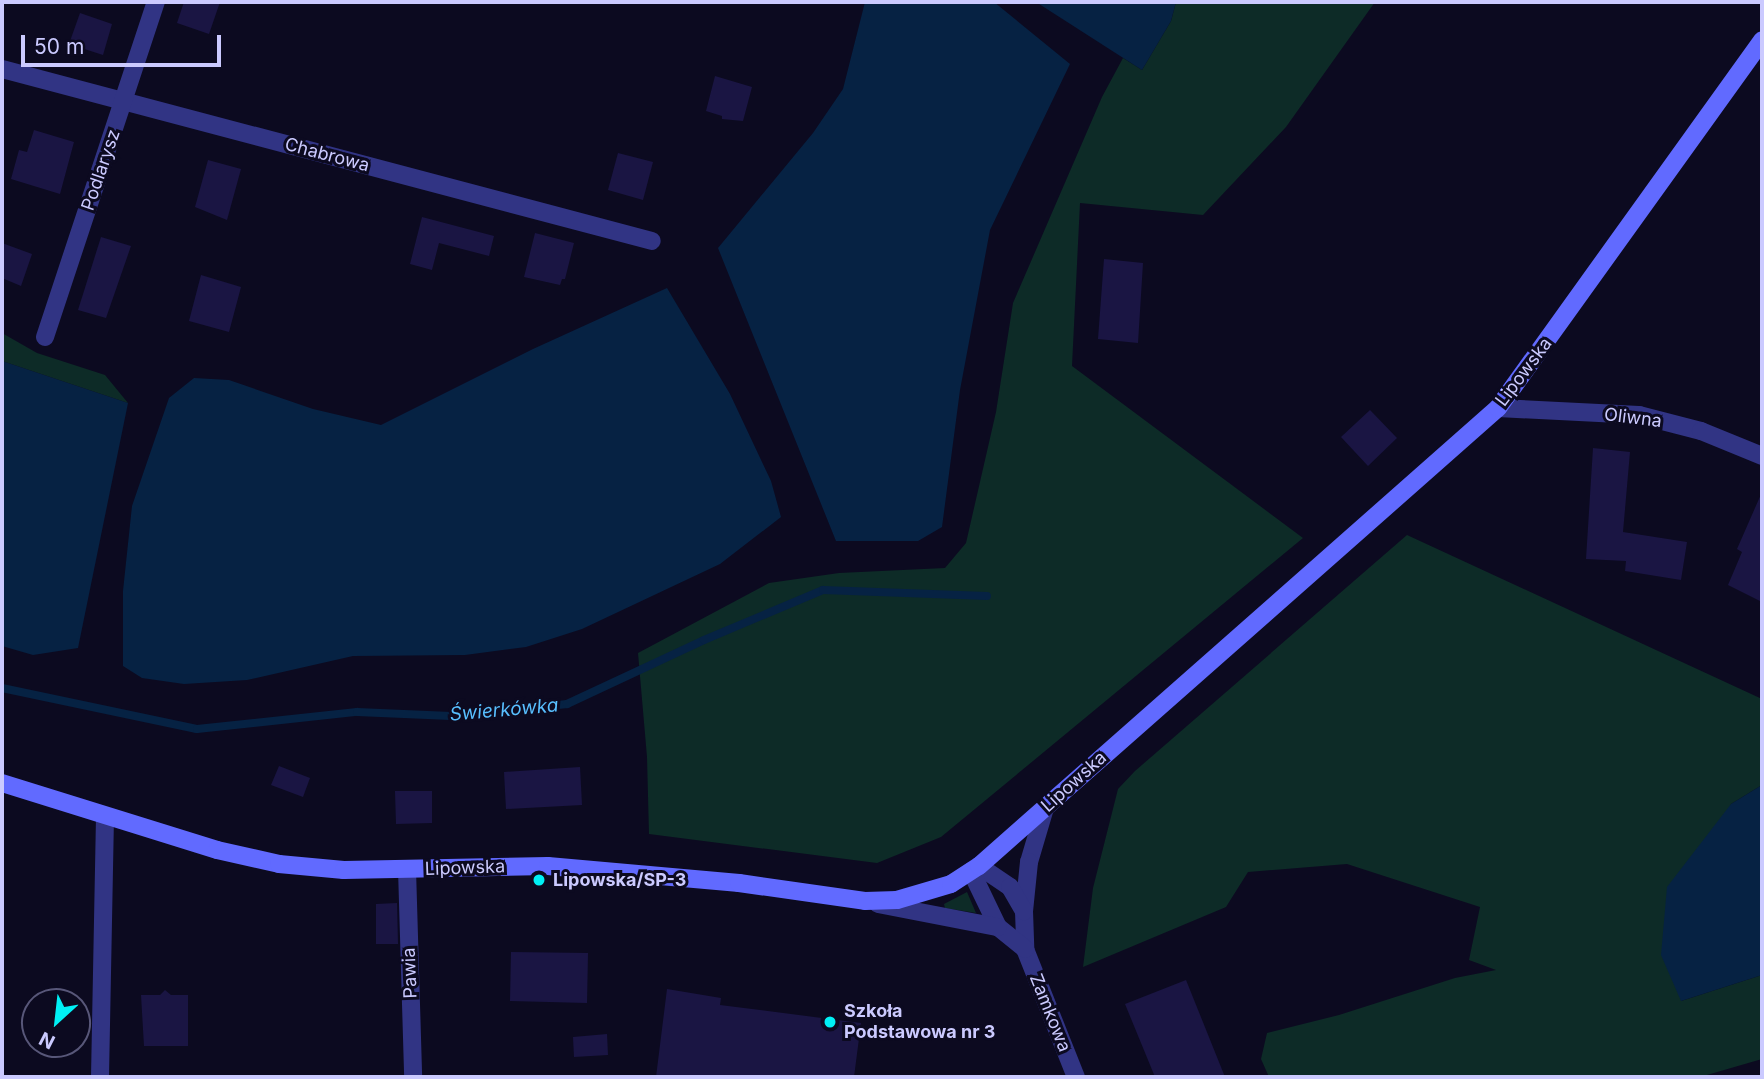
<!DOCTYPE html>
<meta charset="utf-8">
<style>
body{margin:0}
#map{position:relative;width:1764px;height:1079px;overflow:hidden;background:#0c0a20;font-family:Inter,sans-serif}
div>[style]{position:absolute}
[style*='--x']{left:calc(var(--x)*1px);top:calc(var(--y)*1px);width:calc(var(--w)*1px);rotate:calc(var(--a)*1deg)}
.green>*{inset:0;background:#0d2b27}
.water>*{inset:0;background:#062243}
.stream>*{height:8px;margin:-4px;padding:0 4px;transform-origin:4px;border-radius:4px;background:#062243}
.building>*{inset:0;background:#1a1543}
.street>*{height:18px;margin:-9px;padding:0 9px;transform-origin:9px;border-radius:9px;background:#313484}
.secondary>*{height:18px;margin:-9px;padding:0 9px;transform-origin:9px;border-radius:9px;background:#616aff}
.dots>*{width:19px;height:19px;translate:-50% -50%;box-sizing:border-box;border:4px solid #0c0a20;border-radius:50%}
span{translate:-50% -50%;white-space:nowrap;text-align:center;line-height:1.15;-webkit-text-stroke:6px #0c0a20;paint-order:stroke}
.street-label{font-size:18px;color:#cbcaff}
.poi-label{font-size:18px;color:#cbcaff;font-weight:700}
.left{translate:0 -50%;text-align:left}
.water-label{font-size:19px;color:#58bfff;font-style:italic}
.frame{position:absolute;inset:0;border:4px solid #cbcaff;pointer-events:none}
.north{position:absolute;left:21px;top:988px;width:70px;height:70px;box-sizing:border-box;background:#0c0a20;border:2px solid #585779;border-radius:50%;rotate:207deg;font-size:19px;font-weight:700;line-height:28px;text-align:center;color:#cbcaff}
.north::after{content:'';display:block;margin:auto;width:24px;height:32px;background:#00f0f5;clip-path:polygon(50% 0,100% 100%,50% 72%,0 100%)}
.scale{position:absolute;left:21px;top:35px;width:200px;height:32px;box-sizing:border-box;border:4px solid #cbcaff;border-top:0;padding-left:9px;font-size:21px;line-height:24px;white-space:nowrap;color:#cbcaff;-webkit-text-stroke:5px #0c0a20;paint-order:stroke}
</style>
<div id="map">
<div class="green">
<i style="clip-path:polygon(1176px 2px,1375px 2px,1286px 127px,1203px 215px,1080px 203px,1072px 366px,1303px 538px,941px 837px,877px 863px,649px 834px,647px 757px,638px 653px,769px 583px,839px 573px,945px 568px,966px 543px,996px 412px,1013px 303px,1102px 97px,1123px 58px,1142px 70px,1171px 21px)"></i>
<i style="clip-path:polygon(2px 333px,37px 353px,105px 375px,128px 403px,2px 361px)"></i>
<i style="clip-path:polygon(1407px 535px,1762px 699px,1762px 785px,1731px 804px,1681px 1001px,1762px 975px,1762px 1059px,1700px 1077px,1269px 1077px,1261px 1059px,1267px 1033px,1339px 1015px,1455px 978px,1496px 970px,1469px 960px,1480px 907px,1347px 864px,1248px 872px,1226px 907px,1083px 967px,1093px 888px,1118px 789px,1135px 771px)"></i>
<i style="clip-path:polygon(967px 892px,976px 913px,945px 908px,944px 904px)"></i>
</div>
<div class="water">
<i style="clip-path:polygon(865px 2px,994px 2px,1070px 64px,990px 230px,960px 390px,942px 527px,918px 541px,836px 541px,718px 248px,813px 133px,843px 89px)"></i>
<i style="clip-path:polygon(1036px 2px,1176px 2px,1171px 21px,1142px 70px)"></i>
<i style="clip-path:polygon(667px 288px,730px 394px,771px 481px,781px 517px,720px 564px,582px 629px,526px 647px,465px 655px,353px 656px,247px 680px,184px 684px,142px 678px,123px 666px,123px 591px,132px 506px,169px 398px,194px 378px,229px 380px,313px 409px,381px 425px,533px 349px)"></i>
<i style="clip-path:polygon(2px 361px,128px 403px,78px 648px,33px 655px,2px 646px)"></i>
<i style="clip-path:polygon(1762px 785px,1762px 975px,1681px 1001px,1661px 955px,1667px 887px,1731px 804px)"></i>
</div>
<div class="stream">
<i style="--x:2;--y:688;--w:199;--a:11.9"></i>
<i style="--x:197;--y:729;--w:161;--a:-6.1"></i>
<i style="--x:357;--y:712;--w:94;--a:2.4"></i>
<i style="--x:451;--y:716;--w:117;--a:-5.9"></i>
<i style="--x:567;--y:704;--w:151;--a:-25"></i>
<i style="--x:704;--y:640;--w:129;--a:-22.8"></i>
<i style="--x:823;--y:590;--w:164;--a:2.1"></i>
</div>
<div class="building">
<i style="clip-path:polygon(184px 2px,220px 2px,209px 34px,177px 23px)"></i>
<i style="clip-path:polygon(80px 13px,112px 24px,103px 55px,69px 44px)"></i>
<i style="clip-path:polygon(715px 76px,752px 87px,743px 121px,722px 119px,722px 116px,706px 111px)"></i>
<i style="clip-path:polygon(34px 130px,74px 142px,60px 194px,11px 179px,19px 150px,27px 152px)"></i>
<i style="clip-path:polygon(618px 153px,653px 162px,643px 200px,608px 190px)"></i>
<i style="clip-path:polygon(208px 160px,241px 169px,227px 220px,195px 207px)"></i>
<i style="clip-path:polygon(422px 217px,494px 236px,489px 256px,439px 243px,432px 270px,410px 264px)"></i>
<i style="clip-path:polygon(535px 233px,574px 243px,565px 279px,562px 279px,560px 285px,524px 277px)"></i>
<i style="clip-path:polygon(101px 237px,131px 246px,106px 318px,78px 310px)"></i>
<i style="clip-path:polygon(2px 243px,32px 254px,21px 286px,2px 278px)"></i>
<i style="clip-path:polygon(1104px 259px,1143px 263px,1138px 343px,1098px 339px)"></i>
<i style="clip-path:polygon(201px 275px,241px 287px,229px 332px,189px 321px)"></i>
<i style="clip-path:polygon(1370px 410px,1397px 438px,1368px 466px,1341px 437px)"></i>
<i style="clip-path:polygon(1593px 448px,1630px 452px,1623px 532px,1687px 542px,1681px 580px,1625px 571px,1626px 561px,1586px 559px)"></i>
<i style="clip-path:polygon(1762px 492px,1762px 602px,1728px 585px,1742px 552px,1737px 549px)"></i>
<i style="clip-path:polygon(279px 766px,310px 778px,303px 797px,271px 785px)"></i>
<i style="clip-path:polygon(580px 767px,582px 805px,506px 809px,504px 772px)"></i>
<i style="clip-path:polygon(395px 791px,432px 791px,432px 823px,396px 824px)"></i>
<i style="clip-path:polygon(397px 903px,398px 944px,376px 944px,376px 904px)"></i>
<i style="clip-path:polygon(511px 952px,588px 953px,587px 1003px,510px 1001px)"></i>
<i style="clip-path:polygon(1186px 980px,1225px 1077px,1155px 1077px,1125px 1004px)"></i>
<i style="clip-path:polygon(667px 989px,721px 998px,720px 1005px,861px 1023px,854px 1077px,656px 1077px)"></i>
<i style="clip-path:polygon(165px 990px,171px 995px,188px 995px,188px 1046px,144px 1046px,141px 995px,160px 995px)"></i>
<i style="clip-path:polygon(607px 1034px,608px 1055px,574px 1057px,573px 1037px)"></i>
</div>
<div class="street">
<i style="--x:2;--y:69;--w:672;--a:14.82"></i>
<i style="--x:45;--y:337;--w:353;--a:-71.7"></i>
<i style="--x:1498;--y:408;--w:141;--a:2.8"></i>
<i style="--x:1639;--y:415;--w:64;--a:14.5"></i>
<i style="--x:1701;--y:431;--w:66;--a:22.3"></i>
<i style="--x:1045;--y:808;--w:56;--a:106.5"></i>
<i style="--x:1029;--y:862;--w:49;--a:95.8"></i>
<i style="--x:1024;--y:911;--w:38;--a:88"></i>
<i style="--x:1025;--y:949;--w:138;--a:68.3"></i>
<i style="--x:979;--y:866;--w:37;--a:34"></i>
<i style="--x:1010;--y:887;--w:28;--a:60"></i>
<i style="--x:407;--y:869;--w:208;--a:88.3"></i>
<i style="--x:971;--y:871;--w:62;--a:64.3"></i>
<i style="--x:998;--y:927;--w:35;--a:39"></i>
<i style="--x:878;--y:904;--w:122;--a:10.9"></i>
<i style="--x:100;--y:1077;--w:261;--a:-88.9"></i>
</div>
<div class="secondary">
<i style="--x:2;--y:783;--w:225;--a:17.3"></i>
<i style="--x:217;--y:850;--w:64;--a:12.7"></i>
<i style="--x:279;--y:864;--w:65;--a:5.3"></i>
<i style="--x:344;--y:870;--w:204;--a:-1.1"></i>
<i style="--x:548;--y:866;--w:192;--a:5.1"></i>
<i style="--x:739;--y:883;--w:127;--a:8.1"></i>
<i style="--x:865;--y:901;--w:32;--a:-2"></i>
<i style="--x:897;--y:900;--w:56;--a:-16.5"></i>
<i style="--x:951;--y:884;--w:33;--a:-33"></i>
<i style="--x:979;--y:866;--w:692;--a:-41.43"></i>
<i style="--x:1498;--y:408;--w:453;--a:-54.3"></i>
</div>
<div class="dots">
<i style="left:539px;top:880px;background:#00f0f5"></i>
<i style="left:830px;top:1022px;background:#00f0f5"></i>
</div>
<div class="street-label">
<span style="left:327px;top:155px;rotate:15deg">Chabrowa</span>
<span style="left:101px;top:170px;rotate:-71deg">Podlarysz</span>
<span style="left:1524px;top:372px;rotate:-53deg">Lipowska</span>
<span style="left:1633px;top:418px;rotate:7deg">Oliwna</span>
<span style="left:1074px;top:782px;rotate:-42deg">Lipowska</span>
<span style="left:465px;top:868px;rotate:-2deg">Lipowska</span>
<span style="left:410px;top:973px;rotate:-92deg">Pawia</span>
<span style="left:1050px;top:1013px;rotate:68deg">Zamkowa</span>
</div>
<div class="poi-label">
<span class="left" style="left:553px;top:880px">Lipowska/SP-3</span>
<span class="left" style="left:844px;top:1022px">Szkoła<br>Podstawowa nr 3</span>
</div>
<div class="water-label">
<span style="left:504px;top:710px;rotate:-5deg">Świerkówka</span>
</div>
<div class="frame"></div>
<div class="north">N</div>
<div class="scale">50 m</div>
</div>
